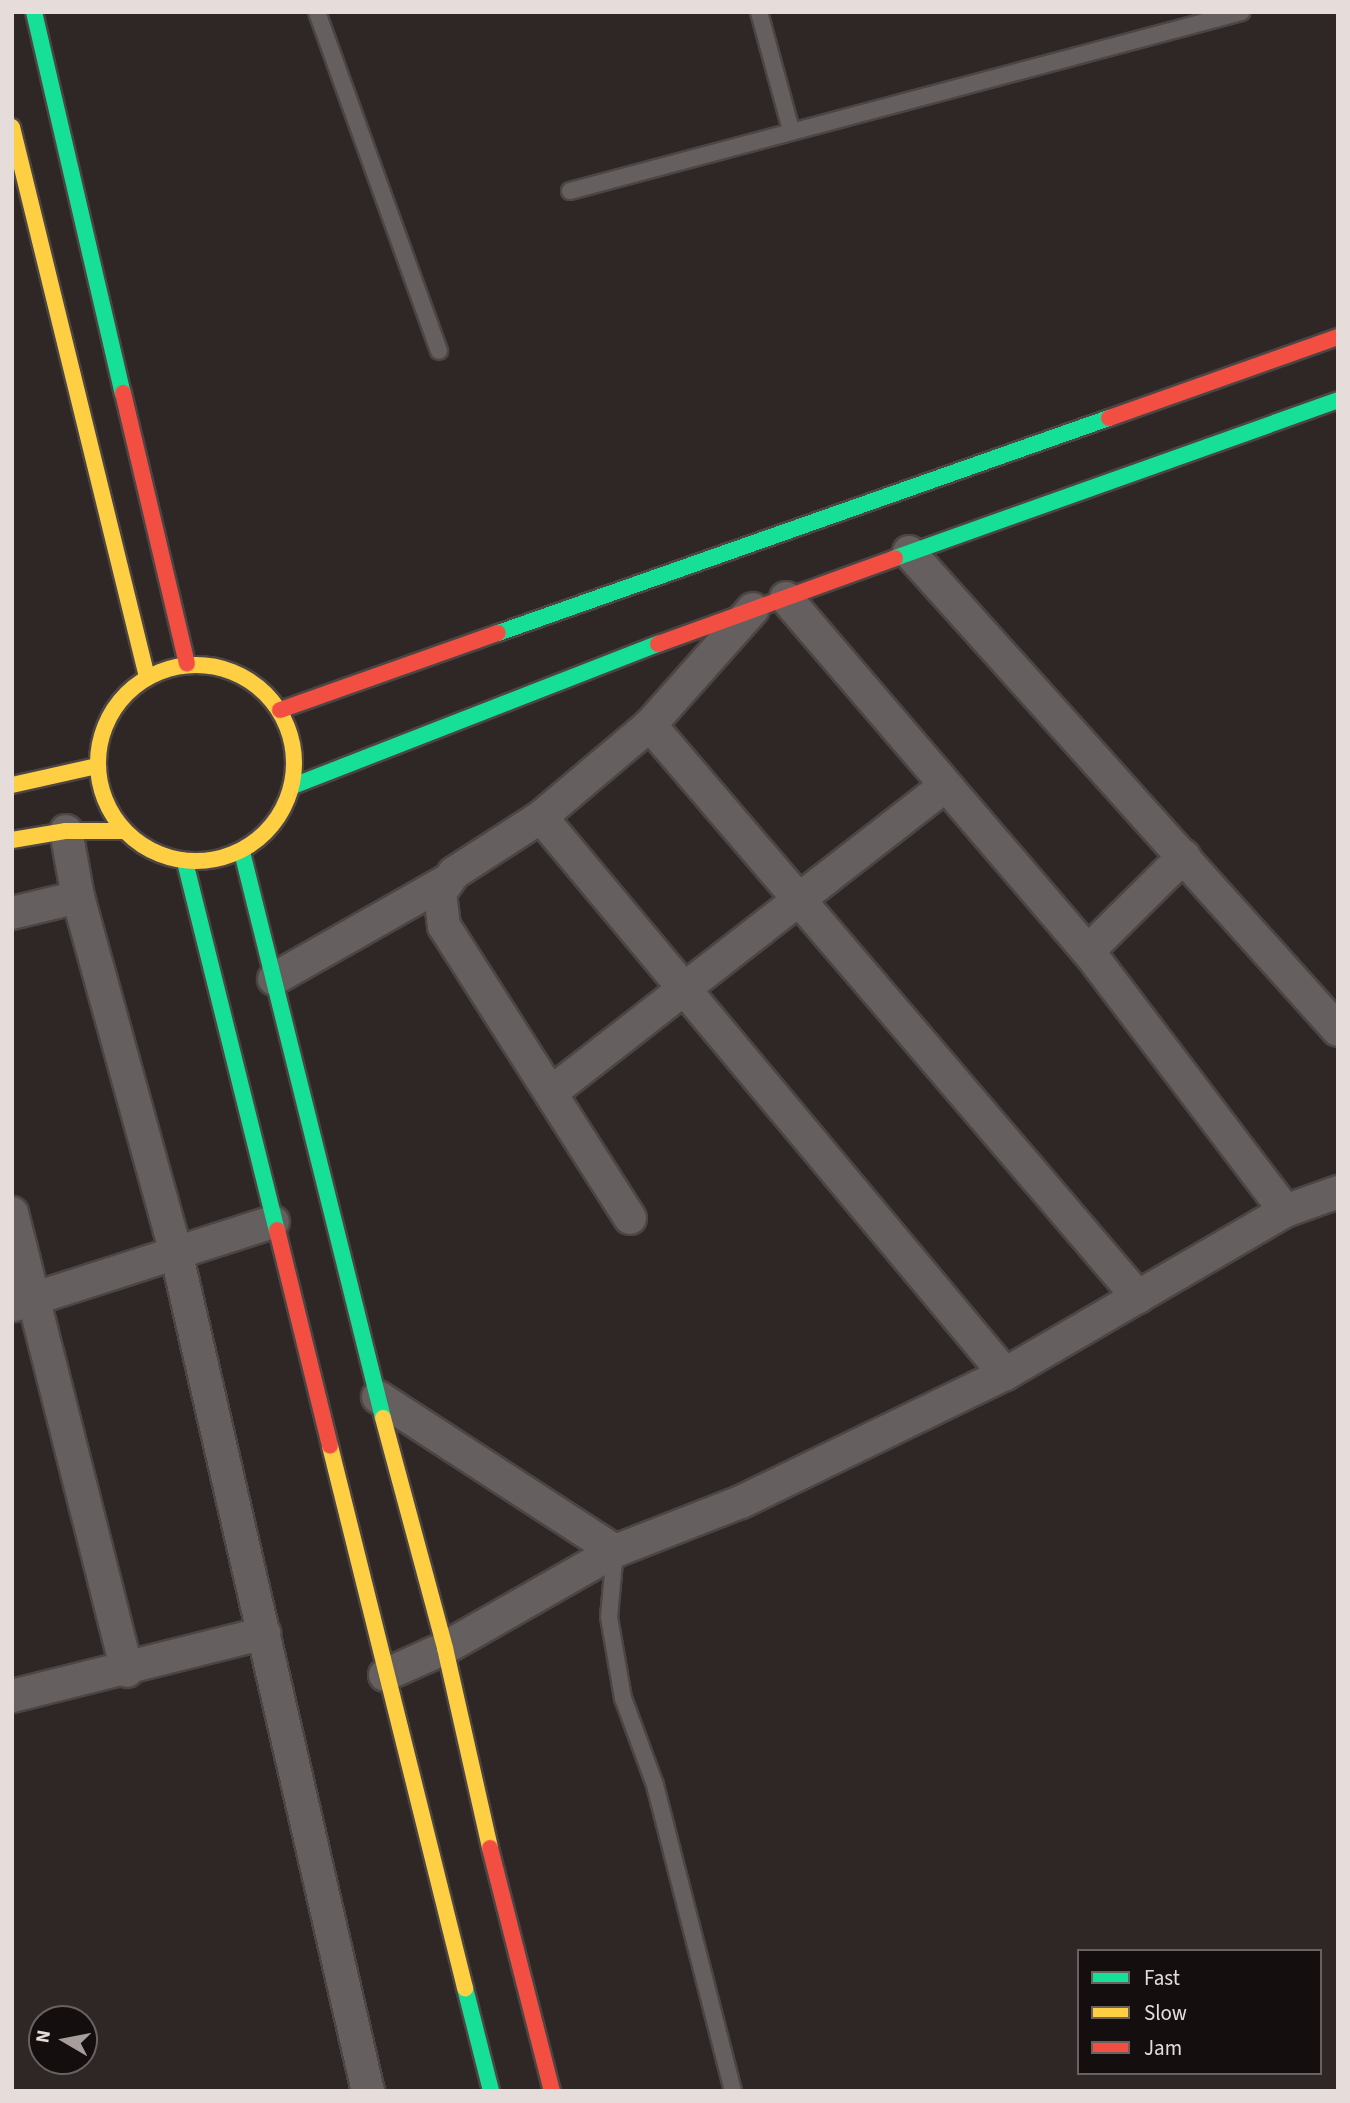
<!DOCTYPE html>
<style>
body{margin:0}
#map{position:relative;width:1350px;height:2103px;overflow:hidden;background:#2e2726;font-family:"Source Sans 3",sans-serif}
div>[style]{position:absolute}
[style*='--x']{left:calc(var(--x)*1px);top:calc(var(--y)*1px);width:calc(var(--w)*1px);rotate:calc(var(--a)*1deg)}
.roads{filter:drop-shadow(2px 0 #4c4544) drop-shadow(-2px 0 #4c4544) drop-shadow(0 2px #4c4544) drop-shadow(0 -2px #4c4544)}
.lane>*{height:16px;margin:-8px;padding:0 8px;transform-origin:8px;border-radius:8px;background:#65605f}
.street>*{height:32px;margin:-16px;padding:0 16px;transform-origin:16px;border-radius:16px;background:#65605f}
.fast>*{height:16px;margin:-8px;padding:0 8px;transform-origin:8px;border-radius:8px;background:#16e098}
.slow>*{height:16px;margin:-8px;padding:0 8px;transform-origin:8px;border-radius:8px;background:#ffcf43}
.slow>.ring{margin:-8px;padding:0;box-sizing:content-box;background:none;border:16px solid #ffcf43;border-radius:50%}
.jam>*{height:16px;margin:-8px;padding:0 8px;transform-origin:8px;border-radius:8px;background:#f24e42}
span{translate:-50% -50%;white-space:nowrap;text-align:center;line-height:1.15;-webkit-text-stroke:7px #140f0e;paint-order:stroke}
.frame{position:absolute;inset:0;border:14px solid #e6dddb;pointer-events:none}
.legend{position:absolute;left:1077px;top:1949px;width:245px;height:126px;box-sizing:border-box;background:#140f0e;border:2px solid #686160;margin:0;padding:9px 12px;list-style:none;font-size:21px;color:#e6dddb}
.legend li{display:flex;align-items:center;gap:14px;height:35px}
.legend b{width:35px;border:2px solid #686160}
.north{position:absolute;left:28px;top:2005px;width:70px;height:70px;box-sizing:border-box;background:#140f0e;border:2px solid #686160;border-radius:50%;rotate:280deg;font-size:19px;font-weight:700;line-height:28px;text-align:center;color:#e6dddb}
.north::after{content:'';display:block;margin:auto;width:24px;height:32px;background:#a69d9c;clip-path:polygon(50% 0,100% 100%,50% 72%,0 100%)}
</style>
<div id="map">
<div class="roads">
<div class="lane">
<i style="--x:317;--y:12;--w:360;--a:70.2"></i>
<i style="--x:759;--y:12;--w:122;--a:74.8"></i>
<i style="--x:570;--y:191;--w:695;--a:-14.92"></i>
<i style="--x:615;--y:1551;--w:66;--a:95.2"></i>
<i style="--x:609;--y:1617;--w:82;--a:80.2"></i>
<i style="--x:623;--y:1698;--w:93;--a:69.8"></i>
<i style="--x:655;--y:1785;--w:316;--a:75.7"></i>
</div>
<div class="street">
<i style="--x:909;--y:552;--w:642;--a:48.09"></i>
<i style="--x:786;--y:598;--w:465;--a:49.5"></i>
<i style="--x:1088;--y:951;--w:326;--a:52.8"></i>
<i style="--x:650;--y:725;--w:752;--a:49.53"></i>
<i style="--x:541;--y:817;--w:725;--a:50.2"></i>
<i style="--x:66;--y:831;--w:67;--a:79.7"></i>
<i style="--x:78;--y:897;--w:372;--a:74.6"></i>
<i style="--x:177;--y:1256;--w:857;--a:77.12"></i>
<i style="--x:12;--y:913;--w:68;--a:-13.6"></i>
<i style="--x:1088;--y:951;--w:135;--a:-44.7"></i>
<i style="--x:274;--y:979;--w:197;--a:-29.6"></i>
<i style="--x:553;--y:1091;--w:494;--a:-37.9"></i>
<i style="--x:12;--y:1213;--w:472;--a:75.9"></i>
<i style="--x:630;--y:1218;--w:346;--a:-122.5"></i>
<i style="--x:444;--y:926;--w:33;--a:-97"></i>
<i style="--x:440;--y:893;--w:24;--a:-55"></i>
<i style="--x:454;--y:873;--w:103;--a:-32.8"></i>
<i style="--x:541;--y:817;--w:143;--a:-40.2"></i>
<i style="--x:650;--y:725;--w:155;--a:-48.4"></i>
<i style="--x:14;--y:1305;--w:272;--a:-17.8"></i>
<i style="--x:378;--y:1397;--w:283;--a:33"></i>
<i style="--x:385;--y:1675;--w:66;--a:-24.2"></i>
<i style="--x:445;--y:1648;--w:196;--a:-29.7"></i>
<i style="--x:615;--y:1551;--w:135;--a:-21.3"></i>
<i style="--x:741;--y:1502;--w:293;--a:-25.9"></i>
<i style="--x:1005;--y:1374;--w:324;--a:-30.2"></i>
<i style="--x:1285;--y:1211;--w:56;--a:-19.7"></i>
<i style="--x:12;--y:1696;--w:260;--a:-14"></i>
</div>
<div class="fast">
<i style="--x:34;--y:12;--w:391;--a:76.9"></i>
<i style="--x:895;--y:558;--w:470;--a:-19.6"></i>
<i style="--x:498;--y:633;--w:648;--a:-19.39"></i>
<i style="--x:293;--y:786;--w:392;--a:-21.3"></i>
<i style="--x:242;--y:852;--w:583;--a:76.01"></i>
<i style="--x:185;--y:862;--w:379;--a:76"></i>
<i style="--x:465;--y:1988;--w:106;--a:75.8"></i>
</div>
<div class="slow">
<i style="--x:12;--y:127;--w:566;--a:76.21"></i>
<i class="ring" style="left:98px;top:665px;width:180px;height:180px"></i>
<i style="--x:12;--y:785;--w:87;--a:-12.6"></i>
<i style="--x:12;--y:840;--w:55;--a:-9.5"></i>
<i style="--x:66;--y:831;--w:57;--a:0"></i>
<i style="--x:383;--y:1418;--w:238;--a:74.9"></i>
<i style="--x:445;--y:1648;--w:205;--a:77.3"></i>
<i style="--x:330;--y:1446;--w:559;--a:76.01"></i>
</div>
<div class="jam">
<i style="--x:123;--y:393;--w:278;--a:76.7"></i>
<i style="--x:1109;--y:418;--w:243;--a:-19.5"></i>
<i style="--x:658;--y:644;--w:252;--a:-19.9"></i>
<i style="--x:280;--y:710;--w:231;--a:-19.5"></i>
<i style="--x:277;--y:1230;--w:222;--a:76.2"></i>
<i style="--x:490;--y:1848;--w:251;--a:75.7"></i>
</div>
</div>
<div class="frame"></div>
<ul class="legend">
<li><b style="height:9px;background:#16e098"></b>Fast</li>
<li><b style="height:9px;background:#ffcf43"></b>Slow</li>
<li><b style="height:9px;background:#f24e42"></b>Jam</li>
</ul>
<div class="north">N</div>
</div>
